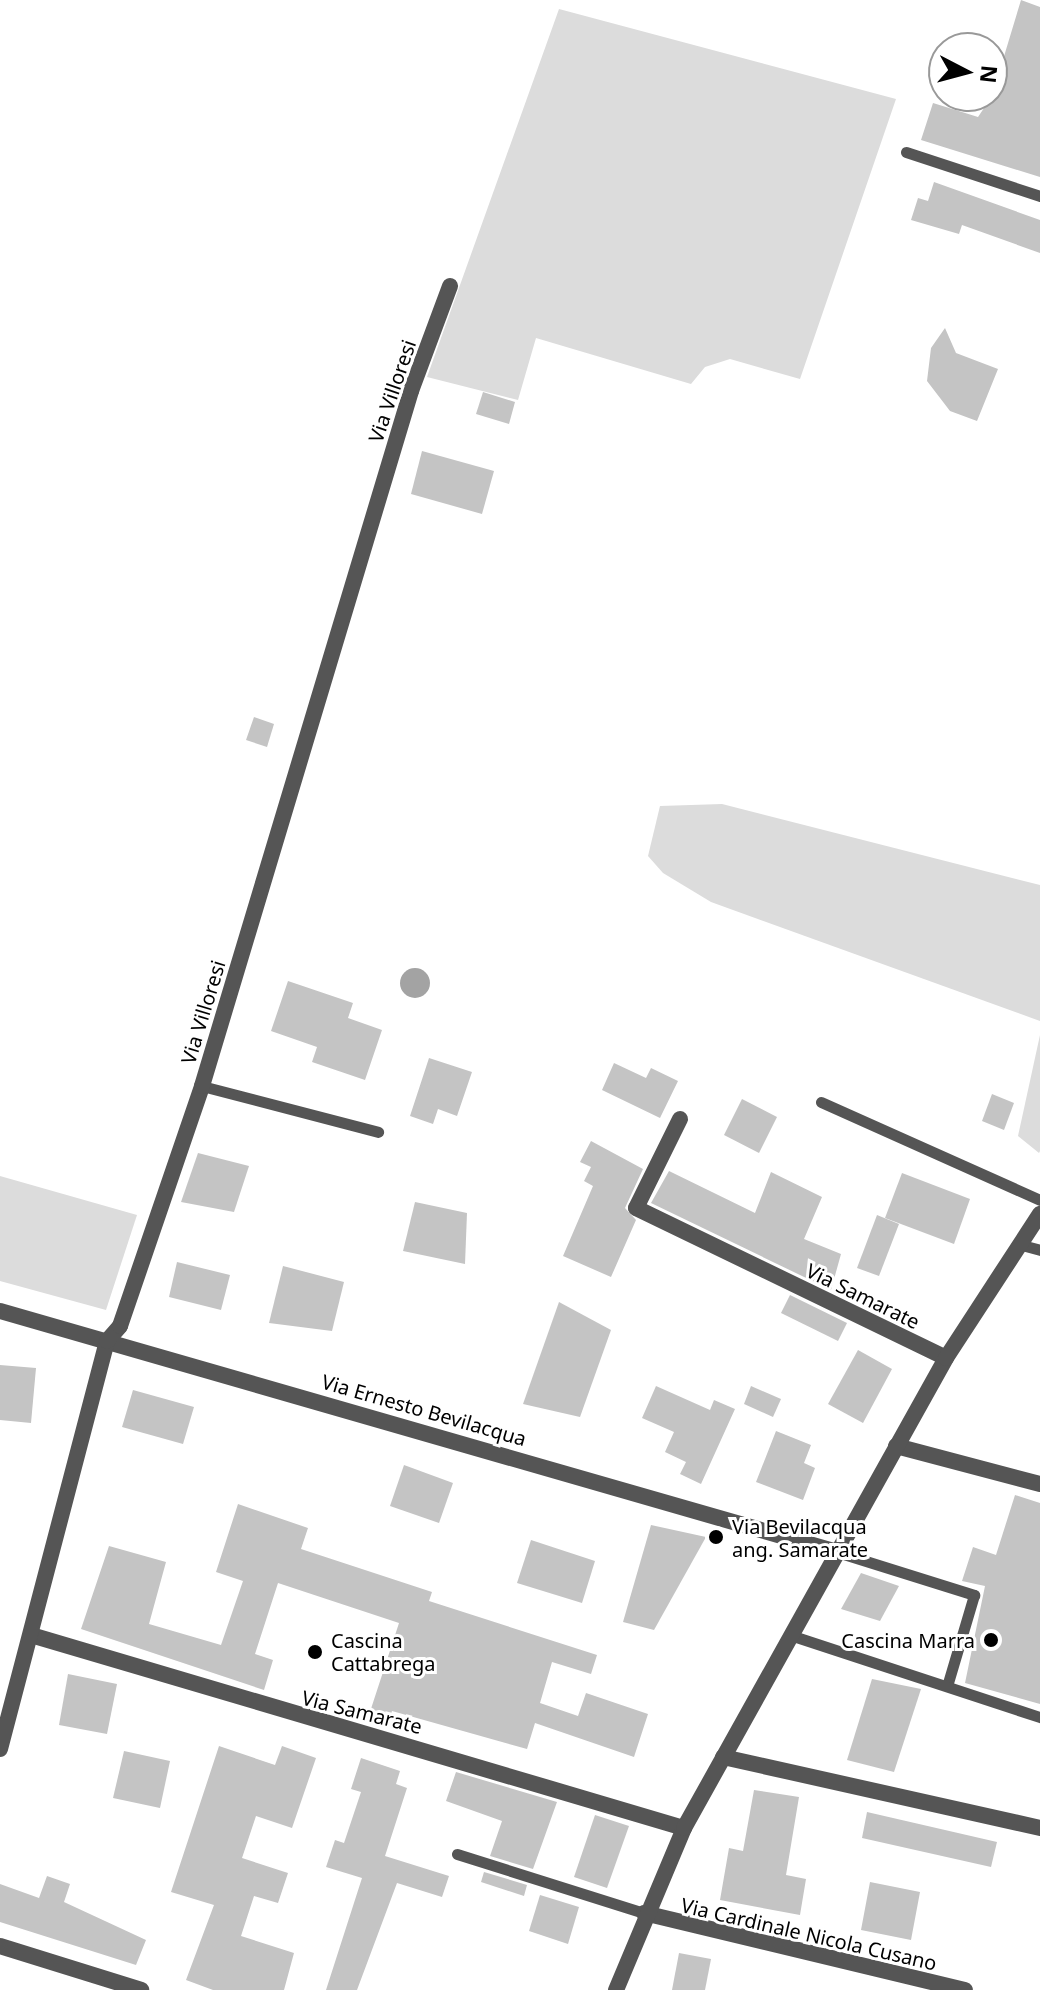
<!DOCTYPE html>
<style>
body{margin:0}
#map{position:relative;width:1040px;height:1990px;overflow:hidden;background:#fff;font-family:"Noto Sans",sans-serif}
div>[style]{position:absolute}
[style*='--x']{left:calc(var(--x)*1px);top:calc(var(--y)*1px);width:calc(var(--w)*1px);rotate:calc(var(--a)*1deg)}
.green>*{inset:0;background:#dcdcdc}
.water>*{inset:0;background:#a3a3a3}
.round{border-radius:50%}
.building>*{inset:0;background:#c4c4c4}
.service>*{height:11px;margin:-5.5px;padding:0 5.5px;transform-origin:5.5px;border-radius:5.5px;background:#555}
.minor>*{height:16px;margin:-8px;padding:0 8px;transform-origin:8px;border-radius:8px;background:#555}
.tertiary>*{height:16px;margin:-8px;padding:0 8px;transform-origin:8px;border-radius:8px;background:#555}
.dots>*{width:22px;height:22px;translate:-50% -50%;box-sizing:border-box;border:4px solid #fff;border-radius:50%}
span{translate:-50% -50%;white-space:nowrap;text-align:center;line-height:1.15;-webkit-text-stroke:6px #fff;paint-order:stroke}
.street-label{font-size:20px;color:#000}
.poi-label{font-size:20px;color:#000}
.left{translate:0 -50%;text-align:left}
.right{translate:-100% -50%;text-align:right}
.north{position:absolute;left:928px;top:32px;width:80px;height:80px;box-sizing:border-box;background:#fff;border:2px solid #999;border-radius:50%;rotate:96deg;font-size:22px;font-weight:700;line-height:32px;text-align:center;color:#000}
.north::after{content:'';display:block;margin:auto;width:28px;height:36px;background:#000;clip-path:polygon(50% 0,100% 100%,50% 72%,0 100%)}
</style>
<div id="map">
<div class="green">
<i style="clip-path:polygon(559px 9px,896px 99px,800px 379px,730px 359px,705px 367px,691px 384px,536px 338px,518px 400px,427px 377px)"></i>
<i style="clip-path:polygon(722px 804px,1040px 885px,1040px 1021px,711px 902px,663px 873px,648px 856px,660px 806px)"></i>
<i style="clip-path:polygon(1040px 1035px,1040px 1151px,1039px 1153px,1018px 1136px)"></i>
<i style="clip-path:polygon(0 1176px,137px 1215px,106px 1310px,0 1281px)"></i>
</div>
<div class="water">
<i class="round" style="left:400px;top:968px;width:30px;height:30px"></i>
</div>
<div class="building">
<i style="clip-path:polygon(1021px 0,1040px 7px,1040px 177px,921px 140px,933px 103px,978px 117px,992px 96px)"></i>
<i style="clip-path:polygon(934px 182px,1040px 220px,1040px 253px,962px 225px,959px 234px,911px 220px,918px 198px,928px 201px)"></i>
<i style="clip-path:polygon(945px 328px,956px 353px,998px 369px,977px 421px,950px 411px,927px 381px,931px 348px)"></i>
<i style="clip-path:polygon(483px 392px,515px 402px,509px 424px,476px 414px)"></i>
<i style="clip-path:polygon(422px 451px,494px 471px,482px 514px,411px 494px)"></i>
<i style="clip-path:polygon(254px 717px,274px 724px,267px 747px,246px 740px)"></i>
<i style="clip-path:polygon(288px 981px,353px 1003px,348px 1018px,382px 1030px,365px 1080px,312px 1062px,317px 1047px,271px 1031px)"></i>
<i style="clip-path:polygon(429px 1058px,472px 1072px,457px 1116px,438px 1109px,433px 1124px,410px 1116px)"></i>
<i style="clip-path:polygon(614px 1063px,646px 1078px,651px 1068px,678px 1081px,660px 1118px,602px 1090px)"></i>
<i style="clip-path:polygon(992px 1094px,1014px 1103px,1004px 1130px,982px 1121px)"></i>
<i style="clip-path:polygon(742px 1099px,777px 1117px,759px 1153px,724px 1135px)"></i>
<i style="clip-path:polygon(591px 1141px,643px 1169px,625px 1208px,636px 1220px,611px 1277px,563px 1256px,593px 1186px,584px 1181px,591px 1167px,580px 1162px)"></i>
<i style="clip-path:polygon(198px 1153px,249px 1166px,234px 1212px,181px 1202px)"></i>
<i style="clip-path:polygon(669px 1171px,755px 1213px,771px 1172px,822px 1197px,804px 1239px,841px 1254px,831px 1290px,651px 1203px)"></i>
<i style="clip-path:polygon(902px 1173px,970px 1199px,954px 1244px,885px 1218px)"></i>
<i style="clip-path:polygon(415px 1202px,467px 1213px,465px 1264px,403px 1251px)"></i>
<i style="clip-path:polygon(877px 1215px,899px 1224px,879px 1276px,857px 1268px)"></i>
<i style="clip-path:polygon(177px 1262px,230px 1275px,221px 1310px,169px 1297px)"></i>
<i style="clip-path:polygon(283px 1266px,344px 1282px,332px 1331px,269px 1323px)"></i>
<i style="clip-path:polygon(790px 1295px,847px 1323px,838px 1341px,781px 1313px)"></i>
<i style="clip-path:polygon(559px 1302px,611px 1330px,580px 1417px,523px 1404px)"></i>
<i style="clip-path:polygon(858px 1350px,892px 1369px,863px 1423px,828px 1404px)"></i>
<i style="clip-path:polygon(0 1365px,36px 1368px,31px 1423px,0 1420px)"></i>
<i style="clip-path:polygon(656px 1386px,710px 1410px,714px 1400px,735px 1409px,701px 1484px,680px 1474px,686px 1462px,665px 1452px,674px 1432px,642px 1418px)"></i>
<i style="clip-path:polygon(751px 1386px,781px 1399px,773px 1417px,744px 1404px)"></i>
<i style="clip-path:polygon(133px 1390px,194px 1407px,183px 1444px,122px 1427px)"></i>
<i style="clip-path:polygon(776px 1431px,811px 1445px,804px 1463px,815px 1468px,803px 1500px,756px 1482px)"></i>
<i style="clip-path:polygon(404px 1465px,453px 1483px,439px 1523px,390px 1506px)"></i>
<i style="clip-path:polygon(1015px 1495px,1040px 1503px,1040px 1704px,965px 1683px,985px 1586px,962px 1581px,973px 1547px,996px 1555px)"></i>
<i style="clip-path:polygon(238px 1504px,308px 1528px,301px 1549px,432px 1592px,429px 1601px,597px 1655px,591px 1674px,552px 1662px,540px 1703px,578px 1716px,586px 1693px,648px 1714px,634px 1757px,535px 1723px,527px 1749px,392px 1711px,387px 1728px,367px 1721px,399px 1623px,278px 1583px,255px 1654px,273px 1660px,264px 1690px,81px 1629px,109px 1546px,166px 1562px,149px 1624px,221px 1645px,243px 1581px,216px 1572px)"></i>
<i style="clip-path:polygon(651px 1525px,706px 1537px,654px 1630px,623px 1622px)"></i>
<i style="clip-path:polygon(531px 1540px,595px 1561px,582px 1603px,517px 1583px)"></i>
<i style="clip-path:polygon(861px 1573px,899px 1586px,880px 1621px,841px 1609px)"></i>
<i style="clip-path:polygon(68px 1674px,117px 1684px,107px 1734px,59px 1725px)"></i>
<i style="clip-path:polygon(872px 1679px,921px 1689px,894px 1772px,847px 1760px)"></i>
<i style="clip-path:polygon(219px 1746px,275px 1765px,282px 1746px,316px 1758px,292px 1828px,256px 1816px,242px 1858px,288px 1873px,278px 1903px,254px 1896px,241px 1936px,294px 1953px,284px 1990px,213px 1990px,186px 1980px,214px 1905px,171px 1892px)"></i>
<i style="clip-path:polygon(124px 1751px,170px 1761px,160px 1808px,113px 1798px)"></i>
<i style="clip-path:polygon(361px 1758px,400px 1771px,396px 1784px,407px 1788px,385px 1856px,449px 1876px,442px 1897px,397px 1883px,357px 1990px,326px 1990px,362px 1878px,326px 1867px,335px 1840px,344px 1843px,361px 1792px,351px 1789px)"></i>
<i style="clip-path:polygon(456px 1772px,557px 1802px,533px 1869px,490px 1856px,502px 1821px,446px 1801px)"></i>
<i style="clip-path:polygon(754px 1790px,799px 1797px,786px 1875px,806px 1879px,800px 1915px,720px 1900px,729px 1848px,743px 1851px)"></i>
<i style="clip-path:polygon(867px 1812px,997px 1842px,991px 1867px,862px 1838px)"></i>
<i style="clip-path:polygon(595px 1815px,629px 1826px,607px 1888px,574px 1877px)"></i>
<i style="clip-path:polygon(484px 1872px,527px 1885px,524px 1896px,481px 1882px)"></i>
<i style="clip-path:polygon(47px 1876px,70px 1884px,64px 1902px,146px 1940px,136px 1965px,0 1922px,0 1884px,39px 1898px)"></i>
<i style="clip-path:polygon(870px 1882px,920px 1892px,911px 1940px,861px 1930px)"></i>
<i style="clip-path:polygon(540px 1895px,579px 1907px,568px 1944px,529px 1931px)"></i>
<i style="clip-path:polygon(679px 1953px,711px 1959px,705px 1990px,672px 1990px)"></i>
</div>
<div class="service">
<i style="--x:906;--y:152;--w:141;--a:18.2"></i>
<i style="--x:202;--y:1086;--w:182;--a:14.6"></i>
<i style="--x:821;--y:1102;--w:240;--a:24.1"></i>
<i style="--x:1018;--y:1244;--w:23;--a:15"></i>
<i style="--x:837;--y:1552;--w:144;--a:17.4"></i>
<i style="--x:974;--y:1595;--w:92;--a:106.5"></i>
<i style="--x:790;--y:1635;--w:263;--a:18.2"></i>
<i style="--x:457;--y:1854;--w:196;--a:17.5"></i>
</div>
<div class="minor">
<i style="--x:680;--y:1119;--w:99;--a:116.3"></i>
<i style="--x:636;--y:1208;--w:344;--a:25.8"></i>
<i style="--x:0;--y:1311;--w:871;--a:16.06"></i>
<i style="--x:896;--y:1446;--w:149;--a:14.8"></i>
<i style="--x:31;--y:1635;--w:681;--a:16.47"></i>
<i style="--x:0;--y:1749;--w:422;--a:-75.3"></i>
<i style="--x:107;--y:1341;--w:20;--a:-49"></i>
<i style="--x:120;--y:1326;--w:254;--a:-71.1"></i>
<i style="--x:202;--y:1086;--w:726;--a:-73.26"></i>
<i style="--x:411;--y:391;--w:112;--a:-69.6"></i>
<i style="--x:723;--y:1757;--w:325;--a:12.6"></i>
<i style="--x:644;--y:1913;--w:330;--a:13.5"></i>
<i style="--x:0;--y:1946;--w:148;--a:17.3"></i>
</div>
<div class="tertiary">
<i style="--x:616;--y:1990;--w:176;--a:-67.2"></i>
<i style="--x:684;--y:1828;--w:538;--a:-60.86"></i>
<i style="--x:946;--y:1358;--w:172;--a:-56.9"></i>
</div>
<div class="dots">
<i style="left:716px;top:1537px;background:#000"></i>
<i style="left:991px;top:1640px;background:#000"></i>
<i style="left:315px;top:1652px;background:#000"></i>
</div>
<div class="street-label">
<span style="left:392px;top:391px;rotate:-71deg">Via Villoresi</span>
<span style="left:203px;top:1012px;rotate:-73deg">Via Villoresi</span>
<span style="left:863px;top:1296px;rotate:26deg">Via Samarate</span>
<span style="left:424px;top:1410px;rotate:16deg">Via Ernesto Bevilacqua</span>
<span style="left:362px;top:1712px;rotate:14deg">Via Samarate</span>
<span style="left:809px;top:1934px;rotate:13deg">Via Cardinale Nicola Cusano</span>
</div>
<div class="poi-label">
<span class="left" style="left:732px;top:1538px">Via Bevilacqua<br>ang. Samarate</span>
<span class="left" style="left:331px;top:1652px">Cascina<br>Cattabrega</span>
<span class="right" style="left:975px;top:1640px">Cascina Marra</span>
</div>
<div class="north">N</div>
</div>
